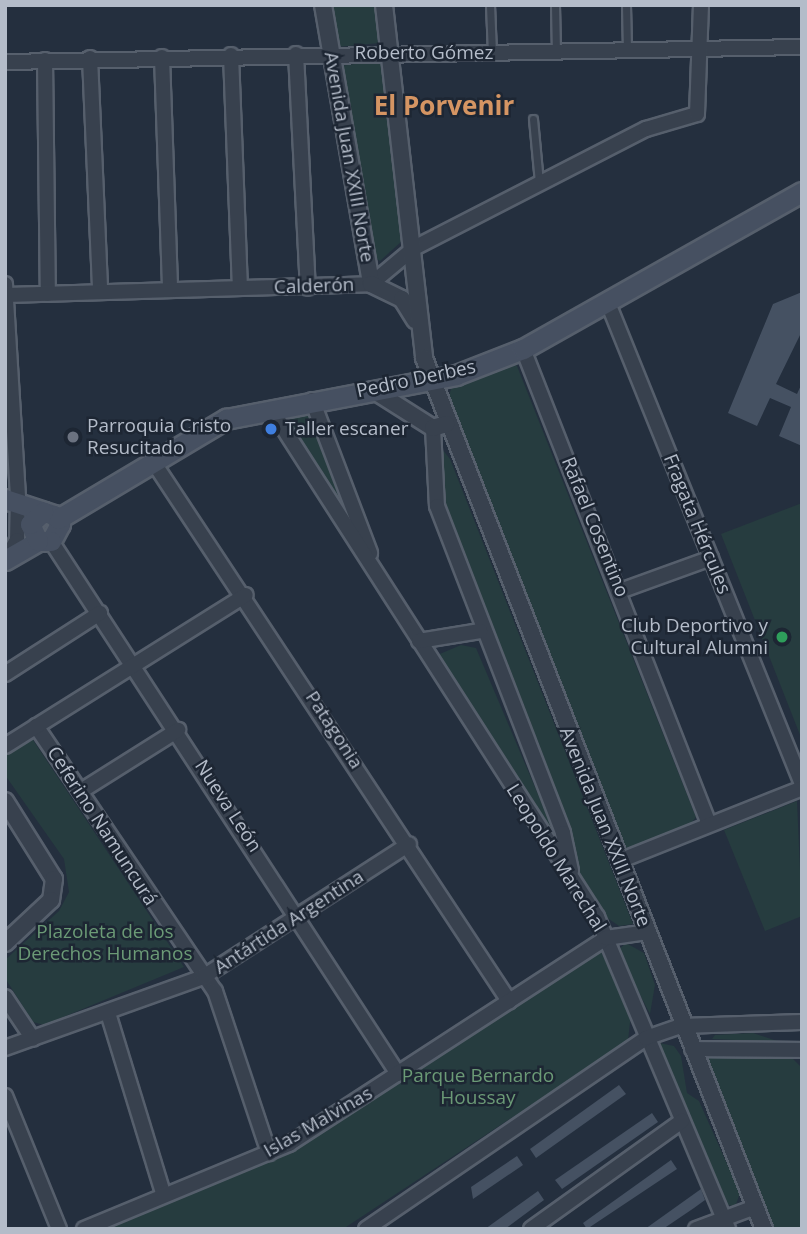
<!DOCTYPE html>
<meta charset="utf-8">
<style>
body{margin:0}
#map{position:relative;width:807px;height:1234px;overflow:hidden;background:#242f3e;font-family:"Open Sans",sans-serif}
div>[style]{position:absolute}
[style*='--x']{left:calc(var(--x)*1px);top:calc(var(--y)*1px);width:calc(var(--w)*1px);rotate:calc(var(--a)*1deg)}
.green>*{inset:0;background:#263c3f}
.building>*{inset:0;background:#455162}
.roads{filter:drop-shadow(2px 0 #565f6c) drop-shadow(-2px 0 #565f6c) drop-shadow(0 2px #565f6c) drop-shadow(0 -2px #565f6c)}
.service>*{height:7px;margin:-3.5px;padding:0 3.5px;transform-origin:3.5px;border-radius:3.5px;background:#38414e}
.minor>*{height:14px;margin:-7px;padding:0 7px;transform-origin:7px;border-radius:7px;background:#38414e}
.tertiary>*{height:16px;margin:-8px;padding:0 8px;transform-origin:8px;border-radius:8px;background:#38414e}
.secondary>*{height:19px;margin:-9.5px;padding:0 9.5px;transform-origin:9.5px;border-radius:9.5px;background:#465061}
.dots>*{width:19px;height:19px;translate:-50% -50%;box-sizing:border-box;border:4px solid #1d2633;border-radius:50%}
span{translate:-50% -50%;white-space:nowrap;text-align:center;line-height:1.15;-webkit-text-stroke:5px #1d2633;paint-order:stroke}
.street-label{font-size:19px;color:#b4bcc9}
.poi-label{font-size:19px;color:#b4bcc9}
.left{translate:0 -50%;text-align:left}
.right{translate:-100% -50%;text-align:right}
.park-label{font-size:19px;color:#6b9a76}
.district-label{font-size:26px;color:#d59563;font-weight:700}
.frame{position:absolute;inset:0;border:7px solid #b4bcc9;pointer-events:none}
</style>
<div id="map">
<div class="green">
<i style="clip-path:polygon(329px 5px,376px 5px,380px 43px,337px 47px)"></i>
<i style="clip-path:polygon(377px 61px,388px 72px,402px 241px,380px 261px,373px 256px,340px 66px)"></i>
<i style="clip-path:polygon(509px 361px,517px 366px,696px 817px,689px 826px,632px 848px,621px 847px,448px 399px,452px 386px)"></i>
<i style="clip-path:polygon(308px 414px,344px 508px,284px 419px)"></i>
<i style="clip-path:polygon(438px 444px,450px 459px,633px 924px,619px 926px,606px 917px,578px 877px,440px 498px)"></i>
<i style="clip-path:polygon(802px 503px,802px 740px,721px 534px)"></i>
<i style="clip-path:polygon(461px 645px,476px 648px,556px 837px,435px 656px)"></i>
<i style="clip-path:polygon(31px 737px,184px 967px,44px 1025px,33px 1022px,5px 978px,5px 960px,59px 911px,69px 892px,64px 859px,5px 775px,5px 751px)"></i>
<i style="clip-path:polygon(797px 801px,802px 916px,765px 931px,724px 830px)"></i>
<i style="clip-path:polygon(626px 943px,644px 953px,655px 985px,650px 1014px,617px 951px)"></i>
<i style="clip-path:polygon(601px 952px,631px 1013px,628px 1041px,343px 1229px,88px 1229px,290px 1153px)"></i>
<i style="clip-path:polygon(753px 1033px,780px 1042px,712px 1039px,715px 1035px)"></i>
<i style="clip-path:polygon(654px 1042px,674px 1046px,681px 1056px,687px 1093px,699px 1101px,740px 1193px,735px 1207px,723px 1203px)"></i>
<i style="clip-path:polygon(704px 1052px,788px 1054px,802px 1068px,802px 1229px,773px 1229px)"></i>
</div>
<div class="building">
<i style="clip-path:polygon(802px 292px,802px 331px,776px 384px,797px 394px,802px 383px,802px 446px,779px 436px,791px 407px,770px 398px,757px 426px,728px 413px,773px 304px)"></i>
<i style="clip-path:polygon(619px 1085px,626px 1094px,536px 1158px,530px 1149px)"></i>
<i style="clip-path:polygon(652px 1113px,658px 1122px,562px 1189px,555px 1180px)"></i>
<i style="clip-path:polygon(517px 1156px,523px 1165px,473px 1199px,471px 1187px)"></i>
<i style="clip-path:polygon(671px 1160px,677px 1169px,587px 1229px,583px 1223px)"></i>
<i style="clip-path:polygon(701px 1189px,705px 1200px,694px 1208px,663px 1229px,645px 1229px)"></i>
<i style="clip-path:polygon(538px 1191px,544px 1200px,505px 1229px,485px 1229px)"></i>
</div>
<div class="roads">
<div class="service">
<i style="--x:490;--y:5;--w:48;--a:87.6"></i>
<i style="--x:555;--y:5;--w:47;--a:88.8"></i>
<i style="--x:626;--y:5;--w:45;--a:88.7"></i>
<i style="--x:533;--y:119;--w:64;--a:84.6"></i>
</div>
<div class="minor">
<i style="--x:296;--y:54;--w:234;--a:87.1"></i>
<i style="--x:231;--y:55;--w:233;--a:87.8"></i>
<i style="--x:162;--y:57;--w:233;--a:88"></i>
<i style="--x:90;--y:58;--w:233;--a:87.5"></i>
<i style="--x:45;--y:60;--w:234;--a:89.3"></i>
<i style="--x:5;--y:62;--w:797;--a:-1.08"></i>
<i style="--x:5;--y:284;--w:215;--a:86.5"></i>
<i style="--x:18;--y:499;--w:41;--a:91.4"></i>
<i style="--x:17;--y:540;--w:21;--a:121"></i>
<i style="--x:5;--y:295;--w:366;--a:-1.7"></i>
<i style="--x:371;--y:284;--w:56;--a:-39.9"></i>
<i style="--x:414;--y:248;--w:261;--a:-27.2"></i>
<i style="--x:646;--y:129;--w:53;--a:-16.4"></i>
<i style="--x:697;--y:114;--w:109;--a:-87.9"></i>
<i style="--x:608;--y:303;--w:519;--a:68.03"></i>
<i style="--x:523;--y:349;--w:510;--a:68.62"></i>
<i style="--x:312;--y:400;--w:164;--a:69.2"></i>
<i style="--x:271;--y:409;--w:604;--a:57.31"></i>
<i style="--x:597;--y:917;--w:338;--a:67.2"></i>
<i style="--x:433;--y:428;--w:78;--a:87.1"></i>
<i style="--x:437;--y:506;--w:350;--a:68.9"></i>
<i style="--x:563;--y:833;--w:39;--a:78"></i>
<i style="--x:154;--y:463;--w:645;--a:56.58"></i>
<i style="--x:51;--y:541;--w:636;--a:56.93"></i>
<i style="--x:620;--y:591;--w:97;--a:-19.9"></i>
<i style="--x:419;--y:641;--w:62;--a:-9.3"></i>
<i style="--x:5;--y:674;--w:113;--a:-32.7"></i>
<i style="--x:36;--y:726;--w:320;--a:56"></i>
<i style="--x:215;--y:991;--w:171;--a:71.6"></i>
<i style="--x:5;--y:746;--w:284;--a:-32.1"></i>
<i style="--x:81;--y:791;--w:115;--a:-32.2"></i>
<i style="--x:619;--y:861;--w:197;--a:-21.7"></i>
<i style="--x:5;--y:997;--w:50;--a:56.3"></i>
<i style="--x:108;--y:1013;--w:188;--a:73"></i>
<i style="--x:5;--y:1048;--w:210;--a:-19.7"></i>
<i style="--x:203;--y:977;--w:245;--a:-32.8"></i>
<i style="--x:692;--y:1049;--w:110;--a:0.5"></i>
<i style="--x:5;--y:1096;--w:144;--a:67.9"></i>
<i style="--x:84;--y:1229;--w:222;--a:-22.5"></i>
<i style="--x:289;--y:1144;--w:378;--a:-33"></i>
<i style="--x:606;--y:938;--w:41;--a:-8.3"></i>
<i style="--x:366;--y:1229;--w:339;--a:-34.3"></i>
<i style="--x:646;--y:1038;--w:37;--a:-19"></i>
<i style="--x:681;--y:1026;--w:121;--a:-1.9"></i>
<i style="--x:531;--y:1229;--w:186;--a:-35.6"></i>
<i style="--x:696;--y:1229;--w:63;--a:-20.4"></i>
</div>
<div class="tertiary">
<i style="--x:323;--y:5;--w:283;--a:80.2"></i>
<i style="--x:371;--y:284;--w:34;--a:26"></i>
<i style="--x:402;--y:299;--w:25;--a:58"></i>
<i style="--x:384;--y:5;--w:355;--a:83.5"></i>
<i style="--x:424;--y:358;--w:935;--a:68.68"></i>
<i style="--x:373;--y:390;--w:71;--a:32.3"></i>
<i style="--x:433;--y:428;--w:14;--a:-17"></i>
<i style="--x:5;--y:801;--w:92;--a:57.9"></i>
<i style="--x:54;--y:879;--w:21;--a:98"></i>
<i style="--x:51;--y:900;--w:63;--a:136.9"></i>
</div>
<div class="secondary">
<i style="--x:5;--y:499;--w:52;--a:18.1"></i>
<i style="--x:54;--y:515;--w:11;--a:56"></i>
<i style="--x:60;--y:524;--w:19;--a:118"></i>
<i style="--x:51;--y:541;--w:13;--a:180"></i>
<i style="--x:38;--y:541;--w:38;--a:150"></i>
<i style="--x:58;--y:519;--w:196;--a:-30.8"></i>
<i style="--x:226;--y:419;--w:234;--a:-10.8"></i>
<i style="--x:456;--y:375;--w:72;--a:-21.2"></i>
<i style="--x:523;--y:349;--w:320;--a:-29.4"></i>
<i style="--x:38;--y:541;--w:19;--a:-115"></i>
<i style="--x:30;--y:524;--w:18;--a:-43"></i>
</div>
</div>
<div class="dots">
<i style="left:271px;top:429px;background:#3f7fe0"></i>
<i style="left:73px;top:437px;background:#6b7280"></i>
<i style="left:782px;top:637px;background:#2e9e5b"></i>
</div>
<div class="street-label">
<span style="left:424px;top:53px">Roberto Gómez</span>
<span style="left:349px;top:157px;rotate:80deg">Avenida Juan XXIII Norte</span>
<span style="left:314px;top:286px;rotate:-2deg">Calderón</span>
<span style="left:416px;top:379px;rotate:-12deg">Pedro Derbes</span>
<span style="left:697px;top:524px;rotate:68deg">Fragata Hércules</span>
<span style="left:595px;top:527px;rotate:68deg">Rafael Cosentino</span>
<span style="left:334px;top:730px;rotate:57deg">Patagonia</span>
<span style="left:228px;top:806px;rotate:57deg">Nueva León</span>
<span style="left:102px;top:826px;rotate:57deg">Ceferino Namuncurá</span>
<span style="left:605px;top:827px;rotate:68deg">Avenida Juan XXIII Norte</span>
<span style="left:556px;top:858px;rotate:58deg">Leopoldo Marechal</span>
<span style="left:289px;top:922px;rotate:-33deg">Antártida Argentina</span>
<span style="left:318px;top:1122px;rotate:-30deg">Islas Malvinas</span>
</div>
<div class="poi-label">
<span class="left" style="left:87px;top:437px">Parroquia Cristo<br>Resucitado</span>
<span class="left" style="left:285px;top:429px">Taller escaner</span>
<span class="right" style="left:768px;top:637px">Club Deportivo y<br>Cultural Alumni</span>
</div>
<div class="park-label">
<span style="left:105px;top:943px">Plazoleta de los<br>Derechos Humanos</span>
<span style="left:478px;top:1087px">Parque Bernardo<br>Houssay</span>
</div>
<div class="district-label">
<span style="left:444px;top:106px">El Porvenir</span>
</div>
<div class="frame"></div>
</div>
